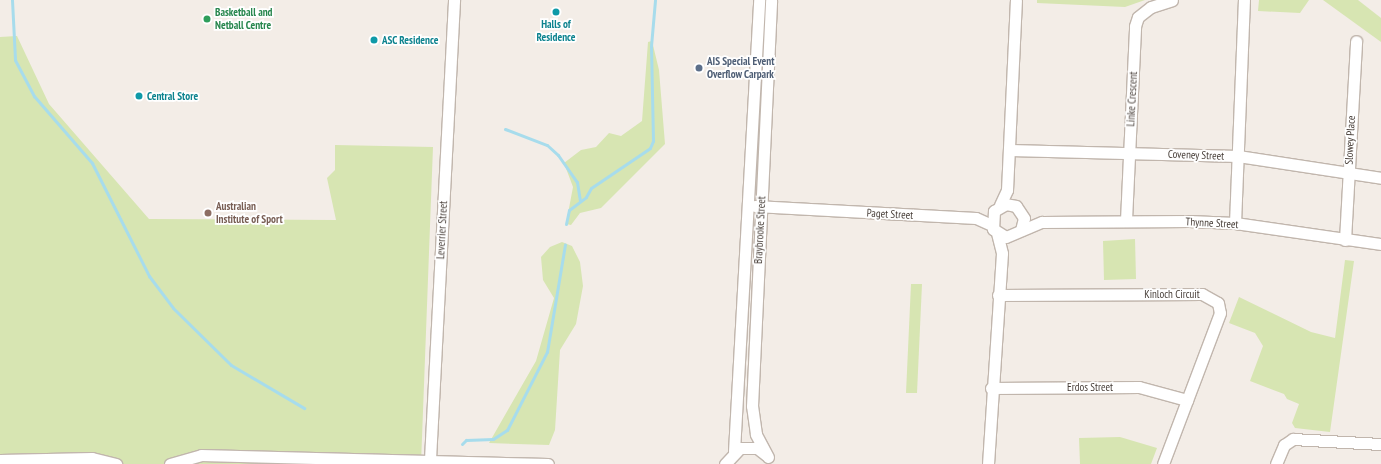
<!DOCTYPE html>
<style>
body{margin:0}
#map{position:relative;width:1381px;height:464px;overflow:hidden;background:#f3ede7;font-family:"PT Sans Narrow",sans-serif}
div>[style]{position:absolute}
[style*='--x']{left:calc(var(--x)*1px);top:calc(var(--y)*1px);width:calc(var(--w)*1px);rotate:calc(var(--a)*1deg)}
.green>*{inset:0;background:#d7e5b2}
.stream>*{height:3px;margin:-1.5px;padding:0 1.5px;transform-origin:1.5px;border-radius:1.5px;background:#a7dcec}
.roads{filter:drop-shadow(1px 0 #c1b6ad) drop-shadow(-1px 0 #c1b6ad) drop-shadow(0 1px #c1b6ad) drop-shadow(0 -1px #c1b6ad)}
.minor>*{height:11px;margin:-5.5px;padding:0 5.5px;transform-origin:5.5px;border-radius:5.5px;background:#fff}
.dots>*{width:11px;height:11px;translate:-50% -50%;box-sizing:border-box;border:2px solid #fff;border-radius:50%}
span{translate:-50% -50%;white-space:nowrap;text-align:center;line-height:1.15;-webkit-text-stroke:3.5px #fff;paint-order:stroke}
.leisure-label{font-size:11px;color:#27864d;font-weight:700}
.left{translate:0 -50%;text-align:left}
.culture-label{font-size:11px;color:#0d838f;font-weight:700}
.service-label{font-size:11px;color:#4e5e75;font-weight:700}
.street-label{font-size:11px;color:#463d37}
.education-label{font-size:11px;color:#785e54;font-weight:700}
</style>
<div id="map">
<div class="green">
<i style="clip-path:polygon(1037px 0,1145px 0,1125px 7px,1037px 3px)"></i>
<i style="clip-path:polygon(1259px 0,1309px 0,1300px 13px,1258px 11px)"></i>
<i style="clip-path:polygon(1323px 0,1358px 0,1381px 18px,1381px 42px)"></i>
<i style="clip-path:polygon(17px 36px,49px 104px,149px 219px,336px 220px,327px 178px,335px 170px,335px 145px,433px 147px,421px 464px,0 464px,0 37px)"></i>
<i style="clip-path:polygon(652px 41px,659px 70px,665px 144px,601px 208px,580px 213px,571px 225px,566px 224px,573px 187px,564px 163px,581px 150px,596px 147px,609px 133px,621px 136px,642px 121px,648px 42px)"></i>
<i style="clip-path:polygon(1135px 239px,1136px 279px,1104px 280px,1103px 241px)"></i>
<i style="clip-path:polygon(562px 242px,572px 246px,580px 262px,583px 286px,576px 324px,560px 350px,555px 430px,549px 445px,489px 443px,536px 361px,554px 298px,543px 280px,541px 257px,550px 247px)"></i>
<i style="clip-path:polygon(1345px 260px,1354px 261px,1330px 432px,1295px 428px,1292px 423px,1299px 404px,1287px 399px,1284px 394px,1250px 381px,1263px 346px,1255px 333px,1229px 323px,1239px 297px,1311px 332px,1335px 338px)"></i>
<i style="clip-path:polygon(911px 284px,922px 284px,917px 393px,906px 393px)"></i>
<i style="clip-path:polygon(1120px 437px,1157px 448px,1151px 464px,1080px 464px,1079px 438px)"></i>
</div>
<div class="stream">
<i style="--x:12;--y:0;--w:60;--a:87.1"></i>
<i style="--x:15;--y:60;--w:41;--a:62.2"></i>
<i style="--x:34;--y:96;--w:89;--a:49.1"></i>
<i style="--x:92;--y:163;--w:127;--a:63.2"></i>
<i style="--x:149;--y:276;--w:40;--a:53"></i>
<i style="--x:173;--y:308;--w:81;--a:44.5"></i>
<i style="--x:231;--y:365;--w:85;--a:30.5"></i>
<i style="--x:505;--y:129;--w:45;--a:20.9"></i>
<i style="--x:547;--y:145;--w:15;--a:42"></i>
<i style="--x:558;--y:155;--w:33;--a:55"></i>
<i style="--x:577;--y:182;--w:19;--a:81"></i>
<i style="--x:566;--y:224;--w:14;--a:-78"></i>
<i style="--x:569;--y:210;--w:21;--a:-37"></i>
<i style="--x:586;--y:197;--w:10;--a:-61"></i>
<i style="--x:591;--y:188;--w:71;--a:-34.1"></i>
<i style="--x:650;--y:148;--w:8;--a:-67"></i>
<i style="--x:653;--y:141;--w:95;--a:-91.2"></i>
<i style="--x:651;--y:46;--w:46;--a:-85"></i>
<i style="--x:462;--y:444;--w:6;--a:-45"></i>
<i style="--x:466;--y:440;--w:27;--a:-2"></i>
<i style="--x:493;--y:439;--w:17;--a:-33"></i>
<i style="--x:507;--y:430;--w:88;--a:-62.9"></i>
<i style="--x:547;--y:352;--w:109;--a:-80.5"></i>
</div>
<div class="roads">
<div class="minor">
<i style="--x:1010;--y:150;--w:228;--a:1.5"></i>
<i style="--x:1238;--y:156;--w:145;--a:8.7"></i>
<i style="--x:1000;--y:205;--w:17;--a:-65"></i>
<i style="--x:1007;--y:190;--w:190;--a:-87.3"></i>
<i style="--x:755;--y:206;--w:221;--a:3.1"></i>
<i style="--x:976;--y:218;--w:17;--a:24"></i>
<i style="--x:1126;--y:220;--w:194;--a:-87.3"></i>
<i style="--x:1135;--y:26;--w:9;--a:-72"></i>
<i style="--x:1138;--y:17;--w:16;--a:-38"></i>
<i style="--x:1151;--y:7;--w:22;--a:-18"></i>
<i style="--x:1235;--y:223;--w:223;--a:-87.7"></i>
<i style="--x:1021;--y:230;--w:12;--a:-76"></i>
<i style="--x:1024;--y:218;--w:14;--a:-124"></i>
<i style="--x:1016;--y:206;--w:10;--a:-169"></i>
<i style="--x:1006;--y:204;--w:14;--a:150"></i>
<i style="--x:994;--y:211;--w:18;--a:93"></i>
<i style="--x:993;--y:229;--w:15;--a:32"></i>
<i style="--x:1006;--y:237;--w:39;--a:-23"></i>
<i style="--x:1042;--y:222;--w:147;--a:-0.4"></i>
<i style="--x:1189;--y:221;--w:46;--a:2.5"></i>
<i style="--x:1235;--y:223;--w:148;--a:8.2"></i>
<i style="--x:1345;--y:240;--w:199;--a:-86.8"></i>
<i style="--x:998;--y:295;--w:204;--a:-0.3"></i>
<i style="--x:1202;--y:294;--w:18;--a:29"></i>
<i style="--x:1218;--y:303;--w:10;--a:79"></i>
<i style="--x:1220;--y:313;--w:161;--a:110.7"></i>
<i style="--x:991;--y:388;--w:148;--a:-0.4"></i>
<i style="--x:1139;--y:387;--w:50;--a:15.2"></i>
<i style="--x:734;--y:451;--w:452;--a:-86.8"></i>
<i style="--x:768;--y:457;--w:26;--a:-118"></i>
<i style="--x:756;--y:434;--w:28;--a:-98"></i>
<i style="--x:752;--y:406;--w:406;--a:-87.3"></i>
<i style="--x:430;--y:459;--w:460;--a:-87"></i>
<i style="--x:0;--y:460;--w:92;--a:-1.2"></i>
<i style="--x:92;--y:458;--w:25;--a:14"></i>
<i style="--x:170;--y:464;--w:32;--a:-16"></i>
<i style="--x:201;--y:455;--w:347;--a:1.5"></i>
<i style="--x:725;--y:464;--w:22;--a:-47"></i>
<i style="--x:740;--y:448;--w:17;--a:0"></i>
<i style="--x:757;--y:448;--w:11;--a:38"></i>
<i style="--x:988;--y:464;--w:211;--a:-86.2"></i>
<i style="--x:1002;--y:253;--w:21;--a:-104"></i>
<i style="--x:1276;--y:464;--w:21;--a:-67"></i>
<i style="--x:1284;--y:445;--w:11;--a:-34"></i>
<i style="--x:1293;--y:439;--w:88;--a:3.3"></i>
</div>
</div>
<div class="dots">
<i style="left:556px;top:12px;background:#0f9aa8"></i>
<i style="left:207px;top:19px;background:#2e9e5b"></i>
<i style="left:374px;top:40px;background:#0f9aa8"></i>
<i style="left:699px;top:68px;background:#5c6f8a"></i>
<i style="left:139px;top:96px;background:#0f9aa8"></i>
<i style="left:208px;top:213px;background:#8d6e63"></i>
</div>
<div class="leisure-label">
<span class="left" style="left:215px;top:19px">Basketball and<br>Netball Centre</span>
</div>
<div class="culture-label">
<span style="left:556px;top:31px">Halls of<br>Residence</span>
<span class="left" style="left:382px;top:40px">ASC Residence</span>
<span class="left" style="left:147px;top:96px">Central Store</span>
</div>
<div class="service-label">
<span class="left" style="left:707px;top:68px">AIS Special Event<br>Overflow Carpark</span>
</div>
<div class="street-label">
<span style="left:1132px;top:99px;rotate:-87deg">Linke Crescent</span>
<span style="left:1350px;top:140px;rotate:-87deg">Slowey Place</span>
<span style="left:1196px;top:155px;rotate:2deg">Coveney Street</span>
<span style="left:890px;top:214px;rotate:3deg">Paget Street</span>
<span style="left:1212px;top:223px;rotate:3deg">Thynne Street</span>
<span style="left:442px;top:230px;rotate:-87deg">Leverrier Street</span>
<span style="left:760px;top:230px;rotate:-87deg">Braybrooke Street</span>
<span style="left:1172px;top:294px">Kinloch Circuit</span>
<span style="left:1090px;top:387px">Erdos Street</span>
</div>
<div class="education-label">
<span class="left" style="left:216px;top:213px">Australian<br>Institute of Sport</span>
</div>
</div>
